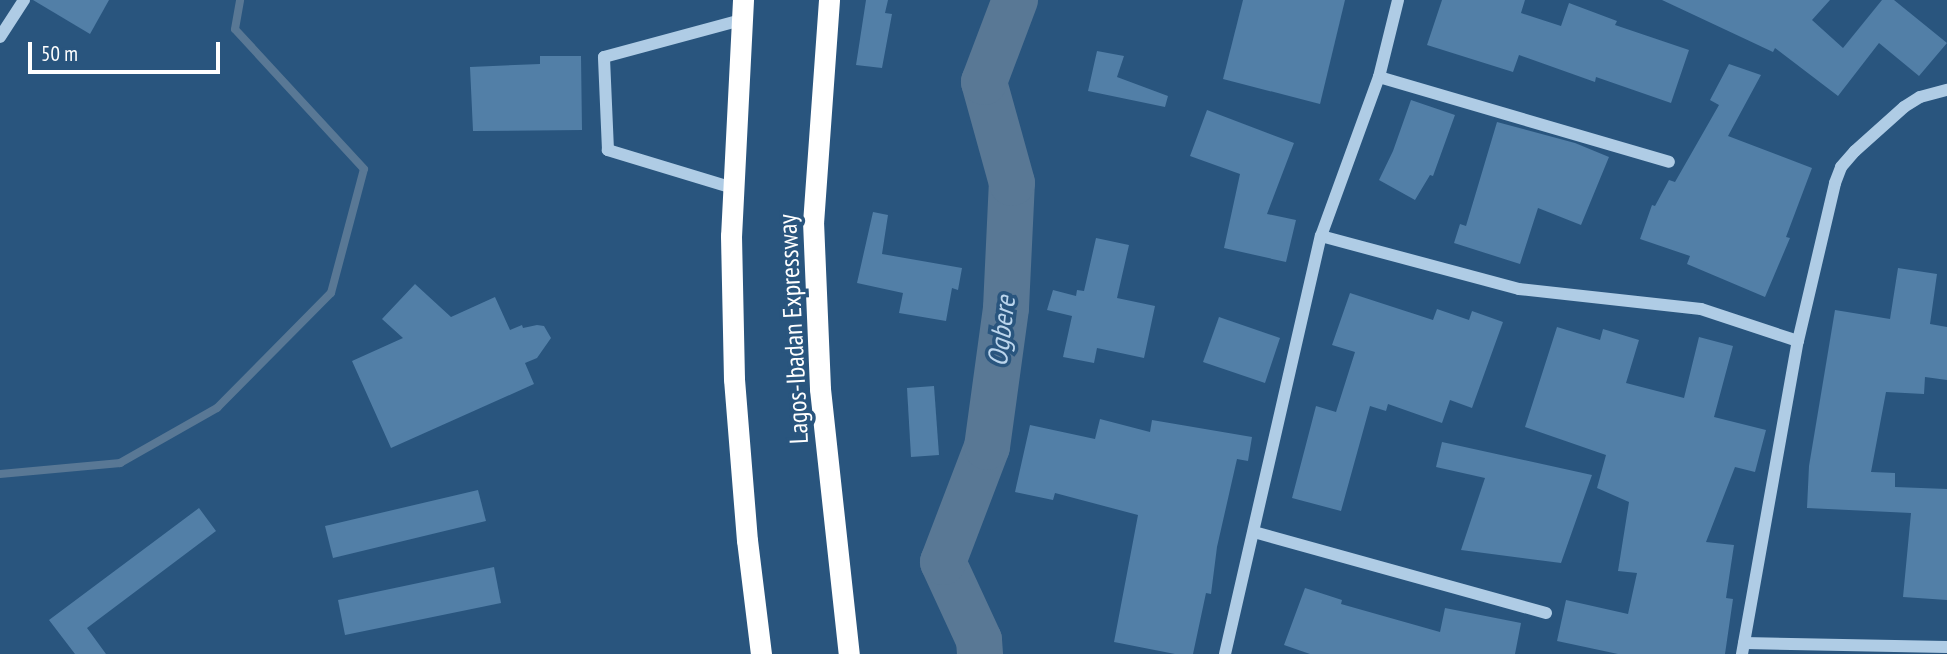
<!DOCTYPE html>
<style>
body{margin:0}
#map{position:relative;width:1947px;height:654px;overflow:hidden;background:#29557e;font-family:"PT Sans Narrow",sans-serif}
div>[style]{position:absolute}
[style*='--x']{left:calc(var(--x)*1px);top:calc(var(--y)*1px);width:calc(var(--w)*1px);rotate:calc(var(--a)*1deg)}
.stream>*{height:8px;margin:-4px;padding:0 4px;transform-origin:4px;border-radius:4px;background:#597895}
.river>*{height:46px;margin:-23px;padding:0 23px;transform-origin:23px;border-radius:23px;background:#597895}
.building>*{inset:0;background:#527fa7}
.minor>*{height:12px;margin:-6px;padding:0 6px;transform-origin:6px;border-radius:6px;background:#afcce5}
.highway>*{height:21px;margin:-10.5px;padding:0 10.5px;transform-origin:10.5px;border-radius:10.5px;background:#fff}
span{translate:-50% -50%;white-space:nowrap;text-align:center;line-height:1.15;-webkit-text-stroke:7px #29557e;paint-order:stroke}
.street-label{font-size:26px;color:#fff}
.water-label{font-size:28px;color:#bbd5ec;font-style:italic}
.scale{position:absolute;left:28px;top:42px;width:192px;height:32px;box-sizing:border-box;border:4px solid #fff;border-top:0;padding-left:9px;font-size:21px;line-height:24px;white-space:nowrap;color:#fff;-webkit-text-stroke:5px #29557e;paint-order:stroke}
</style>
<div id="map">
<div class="stream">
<i style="--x:0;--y:474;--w:121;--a:-5.2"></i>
<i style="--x:120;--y:463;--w:112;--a:-29.6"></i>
<i style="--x:217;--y:408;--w:162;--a:-45.3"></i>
<i style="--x:331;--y:293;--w:128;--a:-75.1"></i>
<i style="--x:364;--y:169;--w:190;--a:-132.7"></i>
<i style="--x:235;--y:29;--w:29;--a:-80"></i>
</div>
<div class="river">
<i style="--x:980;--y:654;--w:14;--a:-94"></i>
<i style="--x:979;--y:640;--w:86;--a:-114.8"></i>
<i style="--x:943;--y:562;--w:123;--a:-69.1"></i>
<i style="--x:987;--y:447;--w:140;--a:-82.2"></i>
<i style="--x:1006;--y:308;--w:125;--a:-87.3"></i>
<i style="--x:1012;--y:183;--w:105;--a:-105.5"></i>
<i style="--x:984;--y:82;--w:88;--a:-69.3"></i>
</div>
<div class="building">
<i style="clip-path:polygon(33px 0,109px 0,90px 34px)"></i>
<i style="clip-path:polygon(866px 0,888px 0,885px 13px,892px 14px,882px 68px,856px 65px)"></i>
<i style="clip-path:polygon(1243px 0,1345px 0,1320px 104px,1223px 79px)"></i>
<i style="clip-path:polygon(1442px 0,1525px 0,1521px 13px,1561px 26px,1569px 3px,1617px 21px,1615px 25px,1689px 50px,1671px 103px,1596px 77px,1595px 82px,1519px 55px,1513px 72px,1427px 45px)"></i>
<i style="clip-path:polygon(1662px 0,1830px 0,1812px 20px,1843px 48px,1882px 0,1894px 0,1947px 43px,1919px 76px,1879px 43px,1838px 96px,1775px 48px,1773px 52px)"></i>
<i style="clip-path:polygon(1097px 51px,1124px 56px,1117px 77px,1168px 96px,1165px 107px,1088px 91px)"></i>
<i style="clip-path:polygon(540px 56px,581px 56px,582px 130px,473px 131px,470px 67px,540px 64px)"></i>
<i style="clip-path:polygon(1729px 64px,1761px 75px,1728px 136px,1812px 168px,1786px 237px,1790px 238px,1765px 297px,1687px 264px,1690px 256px,1640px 239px,1652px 205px,1655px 206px,1669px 180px,1675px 182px,1719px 105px,1710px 100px)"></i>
<i style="clip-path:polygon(1411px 100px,1455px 115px,1433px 176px,1430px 175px,1415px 200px,1379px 180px,1393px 151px)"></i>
<i style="clip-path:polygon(1207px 110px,1294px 143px,1267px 214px,1296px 220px,1286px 262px,1224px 248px,1240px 174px,1190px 156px)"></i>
<i style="clip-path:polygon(1497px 122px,1575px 143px,1609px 157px,1581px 225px,1538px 208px,1520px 264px,1454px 243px,1460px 224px,1466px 226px)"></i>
<i style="clip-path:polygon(873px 212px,888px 215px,882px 254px,962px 268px,958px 290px,952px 288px,946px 321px,899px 313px,903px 293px,857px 283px)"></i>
<i style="clip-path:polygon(1096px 238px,1129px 245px,1117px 298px,1155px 306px,1144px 358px,1097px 348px,1094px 363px,1063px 357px,1072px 316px,1047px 310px,1053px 290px,1076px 296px,1077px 290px,1084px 291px)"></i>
<i style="clip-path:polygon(1898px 268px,1937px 274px,1930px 324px,1947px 327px,1947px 380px,1925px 377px,1924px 394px,1886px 392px,1871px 472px,1895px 473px,1895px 487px,1947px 489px,1947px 600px,1903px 597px,1911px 513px,1807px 508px,1809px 466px,1835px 310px,1890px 319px)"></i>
<i style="clip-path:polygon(415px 284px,451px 317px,495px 297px,510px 330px,522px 325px,523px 328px,537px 325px,544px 326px,551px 338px,537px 358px,525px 363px,534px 384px,391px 448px,352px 361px,403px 338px,382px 319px)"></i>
<i style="clip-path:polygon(1350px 293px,1433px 320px,1437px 309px,1469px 320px,1472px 311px,1503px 322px,1472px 408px,1450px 400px,1442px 423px,1388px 404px,1386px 411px,1370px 406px,1341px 511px,1292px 498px,1316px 406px,1336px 412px,1355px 352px,1332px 345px)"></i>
<i style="clip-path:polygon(1219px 317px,1280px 338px,1265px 383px,1203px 362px)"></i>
<i style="clip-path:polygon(1557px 327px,1600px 340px,1603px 329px,1639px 340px,1626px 383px,1684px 398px,1699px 337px,1733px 346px,1714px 417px,1766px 430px,1755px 472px,1735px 467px,1706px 542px,1734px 545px,1726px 598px,1733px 599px,1725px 654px,1618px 654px,1557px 641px,1566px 600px,1628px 614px,1637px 573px,1618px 571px,1629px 502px,1597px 488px,1606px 455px,1525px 427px)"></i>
<i style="clip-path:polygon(934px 386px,939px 455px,911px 457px,907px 388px)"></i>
<i style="clip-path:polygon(1100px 419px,1150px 432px,1152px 420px,1252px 437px,1248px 461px,1237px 459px,1217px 547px,1211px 594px,1206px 593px,1193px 654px,1175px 654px,1114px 642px,1138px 515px,1055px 493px,1053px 500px,1015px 492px,1030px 425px,1095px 439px)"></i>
<i style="clip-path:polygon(1442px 442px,1592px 475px,1561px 563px,1461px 550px,1485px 478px,1436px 467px)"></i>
<i style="clip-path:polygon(478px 490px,486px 521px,333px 558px,325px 526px)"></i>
<i style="clip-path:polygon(199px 508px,216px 531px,87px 628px,106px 654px,75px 654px,49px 620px)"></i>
<i style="clip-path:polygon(494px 567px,501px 603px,345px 635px,338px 600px)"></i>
<i style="clip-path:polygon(1305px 588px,1342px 600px,1341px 604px,1440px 632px,1445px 608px,1521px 623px,1515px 654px,1310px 654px,1284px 645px)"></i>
</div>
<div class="minor">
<i style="--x:0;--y:37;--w:44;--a:-57"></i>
<i style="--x:1379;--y:77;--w:302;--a:16.3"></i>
<i style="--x:733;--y:188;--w:131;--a:-163.1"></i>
<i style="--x:608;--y:150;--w:93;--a:-92.5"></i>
<i style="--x:604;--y:57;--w:142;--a:-15.1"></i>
<i style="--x:1321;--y:236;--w:205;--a:15"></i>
<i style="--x:1519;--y:289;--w:183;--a:6.3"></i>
<i style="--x:1701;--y:309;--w:102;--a:18.3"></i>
<i style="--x:1254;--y:532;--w:303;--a:15.5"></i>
<i style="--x:1744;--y:643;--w:203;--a:1.1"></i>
<i style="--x:1225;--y:654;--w:429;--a:-77.1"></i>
<i style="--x:1321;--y:236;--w:169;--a:-70"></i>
<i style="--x:1379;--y:77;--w:79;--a:-76.1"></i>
<i style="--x:1742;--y:654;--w:318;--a:-79.9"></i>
<i style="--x:1798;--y:341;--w:162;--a:-76.8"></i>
<i style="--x:1835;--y:183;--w:17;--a:-69"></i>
<i style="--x:1841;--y:167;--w:21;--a:-49"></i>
<i style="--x:1855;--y:151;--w:66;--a:-41.9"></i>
<i style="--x:1904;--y:107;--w:19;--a:-32"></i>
<i style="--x:1920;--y:97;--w:28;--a:-15"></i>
</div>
<div class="highway">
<i style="--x:743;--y:0;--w:236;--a:92.9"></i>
<i style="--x:731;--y:236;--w:143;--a:88.8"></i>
<i style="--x:734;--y:379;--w:162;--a:85.4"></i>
<i style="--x:747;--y:540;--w:115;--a:83"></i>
<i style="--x:829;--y:0;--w:222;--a:94.1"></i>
<i style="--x:813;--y:221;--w:168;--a:87.6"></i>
<i style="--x:820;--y:389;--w:267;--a:83.8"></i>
</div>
<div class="street-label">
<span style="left:793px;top:329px;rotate:-93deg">Lagos-Ibadan Expressway</span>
</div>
<div class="water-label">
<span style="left:1001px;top:331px;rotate:-83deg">Ogbere</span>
</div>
<div class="scale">50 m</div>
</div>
